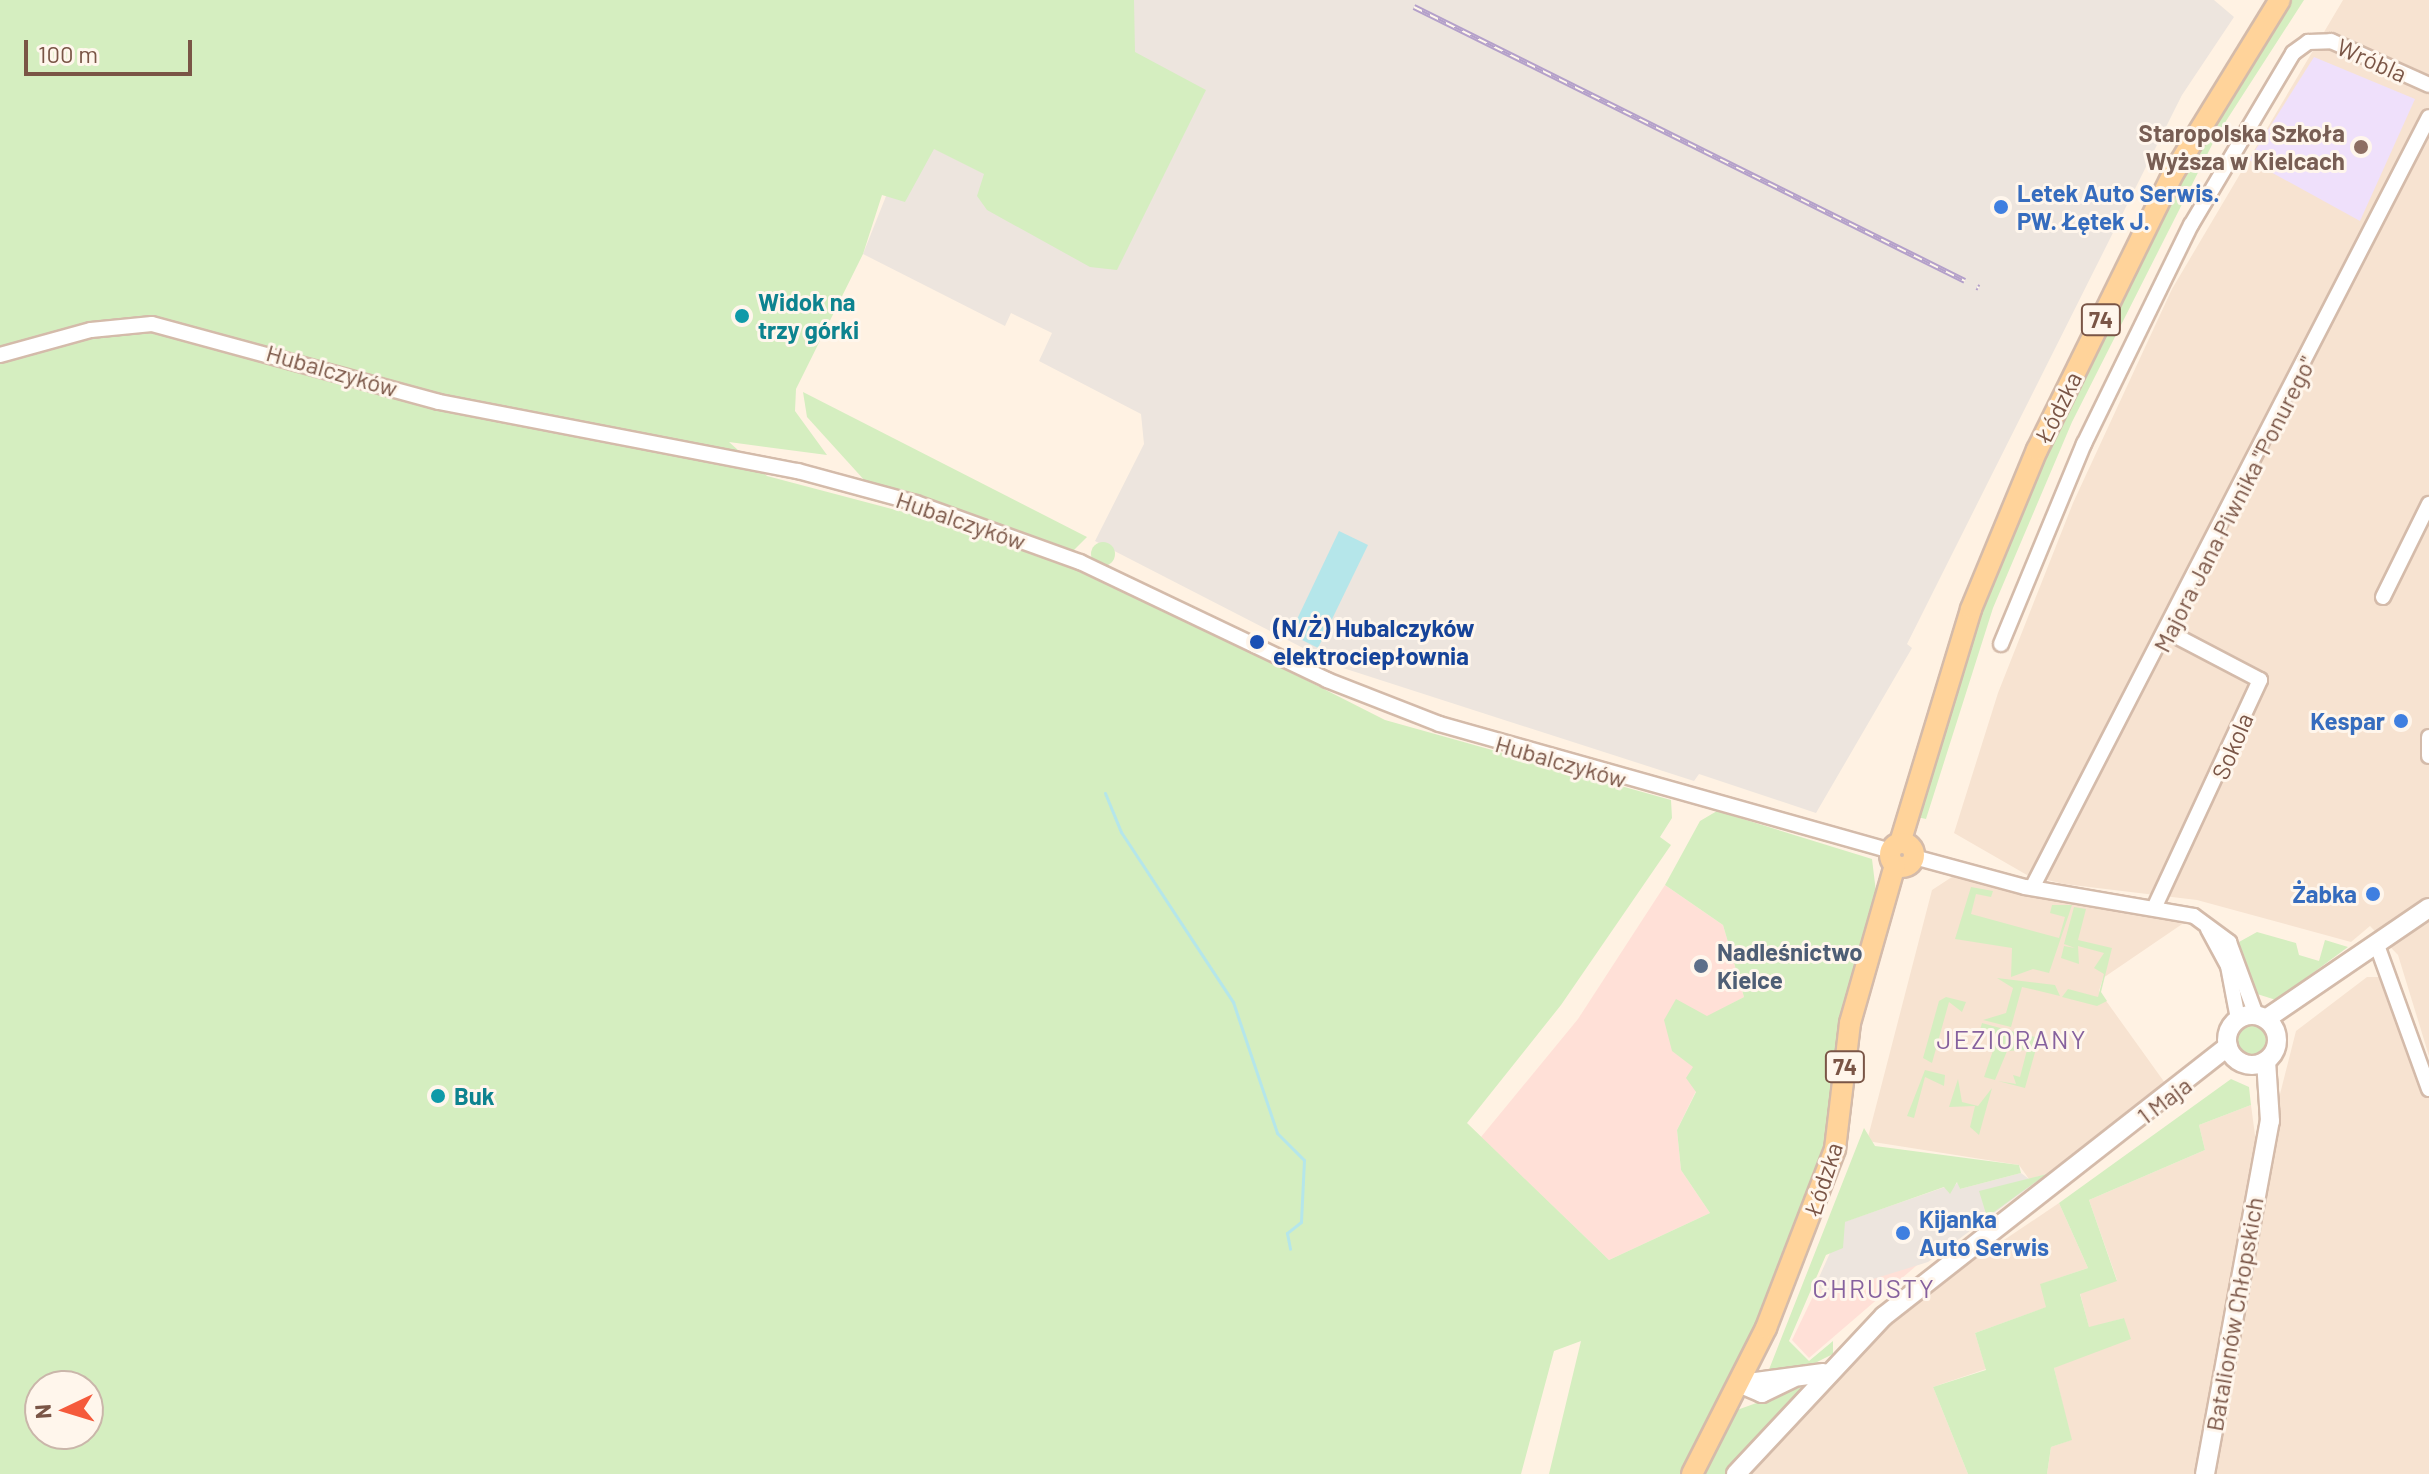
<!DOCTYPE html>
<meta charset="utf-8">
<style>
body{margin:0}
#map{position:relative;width:2429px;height:1474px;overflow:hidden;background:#fff2e3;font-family:Barlow,sans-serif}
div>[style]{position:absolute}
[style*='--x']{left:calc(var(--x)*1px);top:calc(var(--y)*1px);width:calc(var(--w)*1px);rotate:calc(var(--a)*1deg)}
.residential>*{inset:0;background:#f7e3d1}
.commercial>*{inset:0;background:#ffe0d7}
.industrial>*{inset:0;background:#ede5de}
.education>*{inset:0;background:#efe0fb}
.green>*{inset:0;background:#d5eec0}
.round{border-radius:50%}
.water>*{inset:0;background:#b5e6ea}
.stream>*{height:3px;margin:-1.5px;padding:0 1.5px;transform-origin:1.5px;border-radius:1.5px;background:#b5e6ea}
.roads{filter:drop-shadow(2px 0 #d4bbaa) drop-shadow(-2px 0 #d4bbaa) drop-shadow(0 2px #d4bbaa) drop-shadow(0 -2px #d4bbaa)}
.street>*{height:14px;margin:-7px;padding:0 7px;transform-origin:7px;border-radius:7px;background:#fff}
.secondary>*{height:18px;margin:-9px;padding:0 9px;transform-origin:9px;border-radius:9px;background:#fff}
.secondary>.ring{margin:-9px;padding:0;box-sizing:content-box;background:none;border:18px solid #fff;border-radius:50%}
.primary>*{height:20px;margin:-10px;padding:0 10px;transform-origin:10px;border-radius:10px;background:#ffd39a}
.primary>.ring{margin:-10px;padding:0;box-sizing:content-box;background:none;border:20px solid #ffd39a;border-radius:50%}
.rail>*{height:6px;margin-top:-3px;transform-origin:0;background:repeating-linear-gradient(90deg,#fff6ec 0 9px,#b4a0ca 0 18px);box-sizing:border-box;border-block:2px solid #b4a0ca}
.dots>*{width:22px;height:22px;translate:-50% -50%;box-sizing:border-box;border:4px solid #fff6ec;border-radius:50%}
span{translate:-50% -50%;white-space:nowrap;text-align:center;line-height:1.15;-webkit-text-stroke:6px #fff6ec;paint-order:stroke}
.shield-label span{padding:2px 6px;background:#fff6ec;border:2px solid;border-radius:6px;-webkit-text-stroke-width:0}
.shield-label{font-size:22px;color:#7a5546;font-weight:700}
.street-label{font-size:24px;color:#7a5546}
.education-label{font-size:24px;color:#785e54;font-weight:700}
.right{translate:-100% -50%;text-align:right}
.shop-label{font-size:24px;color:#366cbe;font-weight:700}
.left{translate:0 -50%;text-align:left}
.culture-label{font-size:24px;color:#0d838f;font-weight:700}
.transit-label{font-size:24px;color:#164399;font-weight:700}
.service-label{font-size:24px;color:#4e5e75;font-weight:700}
.neighbourhood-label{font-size:26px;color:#86619e;letter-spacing:2px}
.north{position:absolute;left:24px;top:1370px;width:80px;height:80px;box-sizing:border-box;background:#fff6ec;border:2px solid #cab6aa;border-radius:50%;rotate:266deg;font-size:22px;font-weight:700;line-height:32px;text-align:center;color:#7a5546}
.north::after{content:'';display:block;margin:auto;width:28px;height:36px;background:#f55a3b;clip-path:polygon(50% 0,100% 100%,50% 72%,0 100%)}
.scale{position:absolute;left:24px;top:40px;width:168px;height:36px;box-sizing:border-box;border:4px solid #7a5546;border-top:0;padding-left:10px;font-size:24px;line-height:28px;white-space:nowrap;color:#7a5546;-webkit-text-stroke:6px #fff6ec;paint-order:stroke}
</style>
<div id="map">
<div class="residential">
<i style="clip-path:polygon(2343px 0,2429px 0,2429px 1056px,2398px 955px,2370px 926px,2351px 942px,2197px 900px,2064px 884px,2027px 875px,1954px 833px,1998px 693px,2073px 503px,2172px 289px)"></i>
<i style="clip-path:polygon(1955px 875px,2194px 916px,2103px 978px,2099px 991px,2165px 1083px,2047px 1174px,2029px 1179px,2019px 1165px,1867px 1141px,1932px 890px)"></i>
<i style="clip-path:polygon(2367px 977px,2382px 977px,2429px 1089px,2429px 1474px,2047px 1474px,2051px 1447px,2071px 1440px,2054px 1368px,2124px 1318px,2089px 1328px,2080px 1293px,2117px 1280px,2089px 1200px,2205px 1150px,2199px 1125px,2251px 1105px,2260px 1173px,2296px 1031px)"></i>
<i style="clip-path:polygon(2059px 1203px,2088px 1268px,2041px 1284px,2047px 1307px,1975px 1333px,1986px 1369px,1933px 1387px,1968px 1474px,1744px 1474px,1829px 1377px,1915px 1300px)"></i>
</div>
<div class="commercial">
<i style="clip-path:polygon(1665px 885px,1723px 925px,1744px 997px,1707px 1017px,1693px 1067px,1696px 1091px,1677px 1130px,1681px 1170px,1710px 1213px,1609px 1260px,1481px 1137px,1578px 1019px)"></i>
<i style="clip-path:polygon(1923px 1260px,1809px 1358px,1792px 1340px,1818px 1286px,1825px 1294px)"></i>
</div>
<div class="industrial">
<i style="clip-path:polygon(964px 0,2214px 0,2234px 17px,2182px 95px,1907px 644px,1912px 648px,1816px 813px,1699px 774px,1694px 781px,1340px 667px,1095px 541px,1144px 444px,1141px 414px,1039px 361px,1052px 333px,1011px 313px,1005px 326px,863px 254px)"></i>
<i style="clip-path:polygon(2021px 1173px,2029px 1179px,2047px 1174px,1928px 1262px,1825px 1294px,1816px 1284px,1844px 1222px,1945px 1187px,1949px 1192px,1958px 1182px,1960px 1189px)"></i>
</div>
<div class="education">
<i style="clip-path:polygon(2314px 57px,2415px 99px,2360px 221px,2249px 160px)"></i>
</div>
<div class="green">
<i style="clip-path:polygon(evenodd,0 0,1134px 0,1135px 52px,1206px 90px,1117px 270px,1090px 267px,987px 210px,977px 196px,984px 174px,934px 149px,905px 202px,882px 195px,863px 254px,796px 389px,795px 411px,827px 455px,729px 442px,767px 476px,979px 532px,1136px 594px,1385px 720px,1671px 800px,1672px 818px,1660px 837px,1671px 845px,1561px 1005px,1467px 1123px,1609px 1260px,1710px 1213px,1681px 1170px,1677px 1130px,1696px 1092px,1686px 1078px,1693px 1067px,1672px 1051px,1664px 1020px,1676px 999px,1707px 1016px,1744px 997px,1723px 925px,1665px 885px,1700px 821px,1717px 811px,1872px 859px,1876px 892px,1845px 1006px,1834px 1121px,1777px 1281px,1681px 1474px,1549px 1474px,1581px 1341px,1554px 1351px,1521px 1474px,0 1474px,0 0,40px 1386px,88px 1386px,88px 1434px,40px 1434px,40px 1386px)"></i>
<i style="clip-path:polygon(2289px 0,2304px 0,2217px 135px,2072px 422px,1993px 608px,1926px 819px,1917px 817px,1980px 605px,2038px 464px,2198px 143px)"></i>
<i style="clip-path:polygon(803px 392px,1087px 537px,1071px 553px,866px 482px,807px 417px)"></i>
<i class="round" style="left:1091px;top:542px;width:24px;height:24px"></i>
<i style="clip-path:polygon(1971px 887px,1993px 891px,1991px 897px,1976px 894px,1971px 914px,2059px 938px,2065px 917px,2050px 913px,2052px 905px,2072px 905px,2049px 973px,2033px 969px,2011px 977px,2012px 948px,1955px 939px)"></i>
<i style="clip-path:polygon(2074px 907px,2086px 909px,2078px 940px,2112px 948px,2101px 992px,2107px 1001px,2097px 1006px,2062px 997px,2068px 989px,2098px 997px,2104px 974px,2094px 968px,2104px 953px,2078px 946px,2079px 964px,2061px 958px,2064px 946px,2075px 948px,2064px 944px)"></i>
<i style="clip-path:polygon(2257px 932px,2296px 943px,2299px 955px,2319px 961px,2325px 940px,2348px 947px,2276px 1000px,2254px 993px,2239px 942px)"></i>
<i style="clip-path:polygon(1997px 978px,2055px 985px,2060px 996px,2022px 987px,2011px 1027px,1983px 1020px,2006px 1013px,2013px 988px)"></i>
<i style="clip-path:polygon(1946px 997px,1966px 1002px,1962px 1012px,1949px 1002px,1932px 1063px,1923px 1058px,1939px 1001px)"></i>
<i class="round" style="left:2234px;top:1022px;width:36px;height:36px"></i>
<i style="clip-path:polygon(1982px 1023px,2015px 1032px,1995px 1080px,1984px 1077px,1999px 1033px,1978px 1036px)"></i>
<i style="clip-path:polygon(2020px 1033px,2039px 1038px,2025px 1088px,1998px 1081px,2016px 1084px,2013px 1075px,2020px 1077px,2027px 1050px,2006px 1051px)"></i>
<i style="clip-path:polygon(1925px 1070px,1945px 1075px,1944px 1086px,1925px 1077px,1914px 1118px,1907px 1116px)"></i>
<i style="clip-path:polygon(1958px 1079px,1962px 1102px,1978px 1106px,1992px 1088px,1979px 1135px,1970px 1127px,1975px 1106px,1949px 1107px)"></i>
<i style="clip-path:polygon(2231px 1079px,2249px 1087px,2251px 1105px,2199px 1125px,2205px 1150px,2089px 1200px,2117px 1281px,2080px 1294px,2089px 1327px,2124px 1318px,2131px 1339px,2054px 1368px,2072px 1440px,2051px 1447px,2047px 1474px,1968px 1474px,1933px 1387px,1986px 1370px,1975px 1333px,2046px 1307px,2040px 1284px,2088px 1268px,2059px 1203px)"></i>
<i style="clip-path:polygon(1864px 1128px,1875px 1146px,2019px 1165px,2021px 1173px,1960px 1189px,1957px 1182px,1950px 1194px,1944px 1187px,1845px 1222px,1843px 1248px,1826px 1255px,1789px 1341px,1809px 1361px,1833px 1341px,1833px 1354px,1811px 1365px,1768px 1372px)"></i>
<i style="clip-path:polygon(2047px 1174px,2020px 1193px,1987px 1217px,1979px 1191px)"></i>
<i style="clip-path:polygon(1804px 1386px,1727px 1474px,1702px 1474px,1737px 1410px)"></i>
</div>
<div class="water">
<i style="clip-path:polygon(1339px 531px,1368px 545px,1318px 648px,1290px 634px)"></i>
</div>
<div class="stream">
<i style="--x:1105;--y:793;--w:42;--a:67.7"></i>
<i style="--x:1121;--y:832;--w:204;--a:56.6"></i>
<i style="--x:1233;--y:1002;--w:138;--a:71.4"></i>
<i style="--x:1277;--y:1133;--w:38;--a:45"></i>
<i style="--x:1304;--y:1160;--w:62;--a:92.8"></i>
<i style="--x:1301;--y:1222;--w:18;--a:142"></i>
<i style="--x:1287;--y:1233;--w:16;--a:79"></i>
</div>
<div class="roads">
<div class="street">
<i style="--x:0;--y:355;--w:94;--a:-15.4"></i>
<i style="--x:91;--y:330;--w:61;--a:-5.6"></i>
<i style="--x:152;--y:324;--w:297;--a:15.2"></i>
<i style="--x:439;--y:402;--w:366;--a:10.9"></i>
<i style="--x:798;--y:471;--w:122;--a:15.2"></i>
<i style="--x:916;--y:503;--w:174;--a:19.8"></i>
<i style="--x:1080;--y:562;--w:274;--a:25.5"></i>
<i style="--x:1327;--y:680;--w:120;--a:21.4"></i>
<i style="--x:1439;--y:724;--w:470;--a:15.7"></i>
<i style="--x:2383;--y:597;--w:104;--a:-63.7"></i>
<i style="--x:2001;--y:644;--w:217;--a:-67.5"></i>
<i style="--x:2084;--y:444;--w:244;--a:-64"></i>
<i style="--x:2191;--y:225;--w:200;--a:-59.3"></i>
<i style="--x:2293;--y:53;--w:19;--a:-36"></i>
<i style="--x:2308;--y:42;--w:23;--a:-2"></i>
<i style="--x:2331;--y:41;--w:107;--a:24.2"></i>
<i style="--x:2429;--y:737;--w:19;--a:90"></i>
<i style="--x:1914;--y:857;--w:115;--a:15.1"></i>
<i style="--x:2025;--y:887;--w:171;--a:9.7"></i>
<i style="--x:2194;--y:916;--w:44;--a:36.6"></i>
<i style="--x:2229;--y:942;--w:78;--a:69.7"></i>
<i style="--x:2032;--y:888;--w:867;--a:-62.76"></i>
<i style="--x:2156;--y:904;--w:247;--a:-65.1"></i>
<i style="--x:2260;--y:680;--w:104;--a:-152.4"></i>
<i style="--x:2208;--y:929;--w:42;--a:61.6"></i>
<i style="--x:2228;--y:966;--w:54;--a:79.3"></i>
<i style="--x:2378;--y:948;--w:150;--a:70.1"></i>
</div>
<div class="secondary">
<i class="ring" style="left:2227px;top:1015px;width:32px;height:32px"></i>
<i style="--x:2266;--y:1019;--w:197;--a:-34.3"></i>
<i style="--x:1741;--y:1384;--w:83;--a:-7.6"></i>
<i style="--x:1741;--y:1384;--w:23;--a:23"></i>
<i style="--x:1762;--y:1393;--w:34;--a:-26"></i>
<i style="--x:1736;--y:1474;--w:216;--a:-46.9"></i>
<i style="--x:1884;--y:1316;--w:437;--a:-38.1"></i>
<i style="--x:2205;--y:1474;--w:359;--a:-79.6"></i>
<i style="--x:2270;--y:1121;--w:60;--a:-93.8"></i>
</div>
<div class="primary">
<i style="--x:1900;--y:843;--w:245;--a:-73.1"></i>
<i style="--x:1971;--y:609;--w:172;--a:-67.5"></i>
<i style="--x:2037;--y:450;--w:310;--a:-63.8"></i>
<i style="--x:2174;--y:172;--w:202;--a:-58.4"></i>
<i class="ring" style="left:1890px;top:843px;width:4px;height:4px"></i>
<i style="--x:1692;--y:1474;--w:164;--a:-63.1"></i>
<i style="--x:1766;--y:1328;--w:192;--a:-68.9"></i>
<i style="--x:1835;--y:1149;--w:127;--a:-83.2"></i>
<i style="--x:1850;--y:1023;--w:164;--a:-74.1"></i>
</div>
</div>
<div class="rail">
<i style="--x:1414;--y:7;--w:615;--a:26.44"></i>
<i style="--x:1977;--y:287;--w:2;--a:27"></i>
</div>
<div class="dots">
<i style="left:2361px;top:147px;background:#8d6e63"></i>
<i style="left:2001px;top:207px;background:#3f7fe0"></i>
<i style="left:742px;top:316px;background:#0f9aa8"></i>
<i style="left:1257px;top:642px;background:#1a4fb4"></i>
<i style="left:2401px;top:721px;background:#3f7fe0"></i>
<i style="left:2373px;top:894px;background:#3f7fe0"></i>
<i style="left:1701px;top:966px;background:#5c6f8a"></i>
<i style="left:438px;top:1096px;background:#0f9aa8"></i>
<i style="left:1903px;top:1233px;background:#3f7fe0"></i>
</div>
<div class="shield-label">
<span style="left:2101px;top:320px">74</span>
<span style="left:1845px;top:1067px">74</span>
</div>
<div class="street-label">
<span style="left:2372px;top:60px;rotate:24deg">Wróbla</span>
<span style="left:332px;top:370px;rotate:16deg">Hubalczyków</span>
<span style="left:2058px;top:407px;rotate:-64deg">Łódzka</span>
<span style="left:2234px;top:504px;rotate:-63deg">Majora Jana Piwnika "Ponurego"</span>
<span style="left:961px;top:520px;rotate:19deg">Hubalczyków</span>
<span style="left:2232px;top:746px;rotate:-67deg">Sokola</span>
<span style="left:1561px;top:761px;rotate:16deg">Hubalczyków</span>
<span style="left:2164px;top:1100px;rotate:-37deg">1 Maja</span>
<span style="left:1823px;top:1179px;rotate:-72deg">Łódzka</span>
<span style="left:2234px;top:1314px;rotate:-80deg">Batalionów Chłopskich</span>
</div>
<div class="education-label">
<span class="right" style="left:2345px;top:147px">Staropolska Szkoła<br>Wyższa w Kielcach</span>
</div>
<div class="shop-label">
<span class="left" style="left:2017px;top:207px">Letek Auto Serwis.<br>PW. Łętek J.</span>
<span class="right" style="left:2385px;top:721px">Kespar</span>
<span class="right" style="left:2357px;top:894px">Żabka</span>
<span class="left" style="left:1919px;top:1233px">Kijanka<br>Auto Serwis</span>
</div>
<div class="culture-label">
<span class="left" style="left:758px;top:316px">Widok na<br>trzy górki</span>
<span class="left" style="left:454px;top:1096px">Buk</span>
</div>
<div class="transit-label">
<span class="left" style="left:1273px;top:642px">(N/Ż) Hubalczyków<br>elektrociepłownia</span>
</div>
<div class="service-label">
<span class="left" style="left:1717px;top:966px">Nadleśnictwo<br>Kielce</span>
</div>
<div class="neighbourhood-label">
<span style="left:2012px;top:1039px">JEZIORANY</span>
<span style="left:1874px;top:1288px">CHRUSTY</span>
</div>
<div class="north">N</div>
<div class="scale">100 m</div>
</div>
